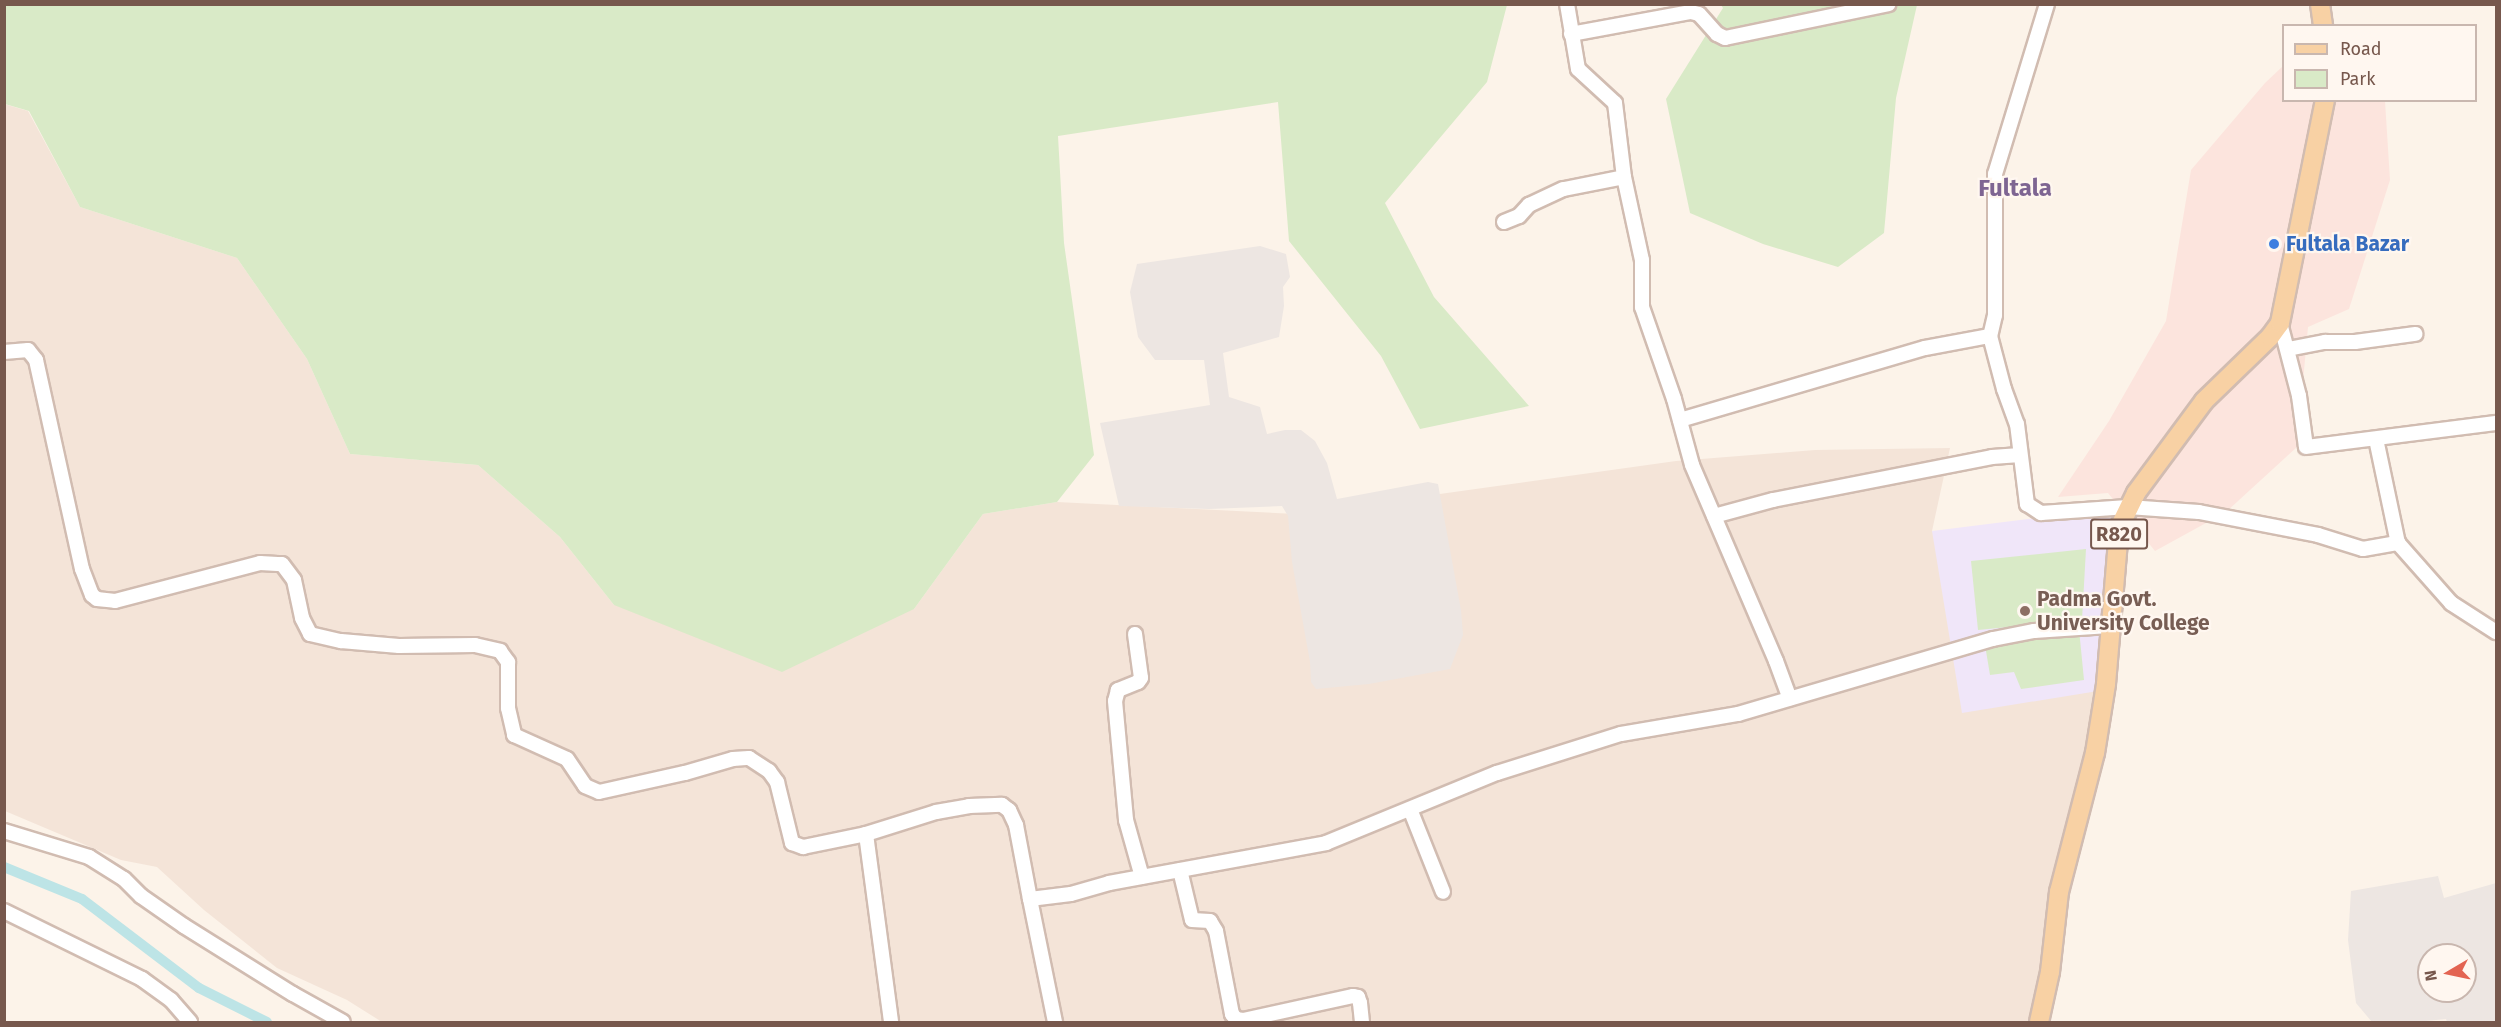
<!DOCTYPE html>
<style>
body{margin:0}
#map{position:relative;width:2501px;height:1027px;overflow:hidden;background:#fcf3e9;font-family:"Fira Sans",sans-serif}
div>[style]{position:absolute}
[style*='--x']{left:calc(var(--x)*1px);top:calc(var(--y)*1px);width:calc(var(--w)*1px);rotate:calc(var(--a)*1deg)}
.residential>*{inset:0;background:#f4e4d8}
.commercial>*{inset:0;background:#fce4dd}
.industrial>*{inset:0;background:#ede6e2}
.education>*{inset:0;background:#f0e6f9}
.green>*{inset:0;background:#d9eac7}
.canal>*{height:10px;margin:-5px;padding:0 5px;transform-origin:5px;border-radius:5px;background:#bde4e6}
.roads{filter:drop-shadow(2px 0 #d1bcb1) drop-shadow(-2px 0 #d1bcb1) drop-shadow(0 2px #d1bcb1) drop-shadow(0 -2px #d1bcb1)}
.minor>*{height:14px;margin:-7px;padding:0 7px;transform-origin:7px;border-radius:7px;background:#fff}
.major>*{height:18px;margin:-9px;padding:0 9px;transform-origin:9px;border-radius:9px;background:#f8d1a4}
.dots>*{width:16px;height:16px;translate:-50% -50%;box-sizing:border-box;border:3px solid #fff7f0;border-radius:50%}
span{translate:-50% -50%;white-space:nowrap;text-align:center;line-height:1.15;-webkit-text-stroke:4.5px #fff7f0;paint-order:stroke}
.shield-label span{padding:2px 4px;background:#fff7f0;border:2px solid;border-radius:4px;-webkit-text-stroke-width:0}
.shield-label{font-size:20px;color:#77584d;font-weight:700}
.shop-label{font-size:21px;color:#366cbe;font-weight:700}
.left{translate:0 -50%;text-align:left}
.education-label{font-size:21px;color:#785e54;font-weight:700}
.quarter-label{font-size:24px;color:#7e6592;font-weight:700}
.frame{position:absolute;inset:0;border:6px solid #77584d;pointer-events:none}
.legend{position:absolute;left:2282px;top:24px;width:195px;height:78px;box-sizing:border-box;background:#fff7f0;border:2px solid #c9b7af;margin:0;padding:8px 10px;list-style:none;font-size:18px;color:#77584d}
.legend li{display:flex;align-items:center;gap:12px;height:30px}
.legend b{width:30px;border:2px solid #c9b7af}
.north{position:absolute;left:2417px;top:943px;width:60px;height:60px;box-sizing:border-box;background:#fff7f0;border:2px solid #c9b7af;border-radius:50%;rotate:261deg;font-size:16px;font-weight:700;line-height:24px;text-align:center;color:#77584d}
.north::after{content:'';display:block;margin:auto;width:21px;height:27px;background:#e36452;clip-path:polygon(50% 0,100% 100%,50% 72%,0 100%)}
</style>
<div id="map">
<div class="residential">
<i style="clip-path:polygon(4px 104px,28px 111px,80px 207px,237px 258px,307px 359px,350px 454px,478px 465px,560px 537px,614px 605px,914px 609px,983px 514px,1057px 502px,1296px 514px,1676px 461px,1815px 450px,1950px 448px,1932px 531px,2098px 691px,2049px 917px,2031px 1022px,382px 1022px,347px 1000px,277px 968px,204px 910px,157px 867px,121px 860px,5px 811px)"></i>
</div>
<div class="commercial">
<i style="clip-path:polygon(2283px 66px,2284px 100px,2385px 101px,2390px 180px,2349px 309px,2308px 327px,2297px 447px,2226px 512px,2155px 551px,2108px 493px,2058px 497px,2109px 421px,2166px 321px,2191px 170px,2265px 83px)"></i>
</div>
<div class="industrial">
<i style="clip-path:polygon(1260px 246px,1286px 254px,1290px 277px,1283px 287px,1284px 306px,1279px 337px,1223px 353px,1229px 397px,1260px 407px,1267px 434px,1285px 430px,1301px 430px,1315px 441px,1327px 463px,1337px 499px,1428px 482px,1438px 484px,1461px 610px,1463px 635px,1450px 669px,1369px 684px,1316px 689px,1311px 682px,1310px 662px,1292px 562px,1288px 516px,1282px 506px,1209px 509px,1119px 506px,1100px 423px,1210px 405px,1204px 360px,1155px 360px,1138px 337px,1130px 292px,1137px 264px)"></i>
<i style="clip-path:polygon(evenodd,2438px 876px,2444px 898px,2496px 883px,2496px 1022px,2447px 1022px,2446px 1019px,2416px 1022px,2372px 1022px,2356px 1003px,2348px 940px,2351px 891px,2438px 876px,2429px 955px,2465px 955px,2465px 991px,2429px 991px,2429px 955px)"></i>
</div>
<div class="education">
<i style="clip-path:polygon(2115px 508px,2098px 691px,1962px 713px,1932px 531px)"></i>
</div>
<div class="green">
<i style="clip-path:polygon(4px 5px,1507px 5px,1487px 82px,1385px 203px,1434px 297px,1529px 406px,1420px 429px,1381px 356px,1289px 241px,1278px 102px,1058px 136px,1064px 243px,1094px 455px,1057px 502px,983px 514px,914px 609px,782px 672px,614px 605px,560px 537px,478px 465px,350px 454px,307px 359px,237px 258px,80px 207px,29px 111px,5px 104px)"></i>
<i style="clip-path:polygon(1721px 5px,1917px 5px,1896px 98px,1884px 233px,1838px 267px,1763px 244px,1690px 213px,1666px 99px,1723px 8px)"></i>
<i style="clip-path:polygon(2086px 549px,2082px 620px,1978px 630px,1971px 561px)"></i>
<i style="clip-path:polygon(2079px 629px,2084px 680px,2021px 689px,2014px 672px,1990px 675px,1985px 645px)"></i>
</div>
<div class="canal">
<i style="--x:4;--y:867;--w:84;--a:22.3"></i>
<i style="--x:82;--y:899;--w:147;--a:37.3"></i>
<i style="--x:199;--y:988;--w:76;--a:26.6"></i>
</div>
<div class="roads">
<div class="minor">
<i style="--x:1567;--y:4;--w:66;--a:80.4"></i>
<i style="--x:1578;--y:69;--w:50;--a:42.6"></i>
<i style="--x:1615;--y:103;--w:75;--a:83.1"></i>
<i style="--x:1624;--y:177;--w:85;--a:77.8"></i>
<i style="--x:1642;--y:260;--w:47;--a:90"></i>
<i style="--x:1642;--y:307;--w:97;--a:70.8"></i>
<i style="--x:1674;--y:399;--w:68;--a:74.7"></i>
<i style="--x:1692;--y:465;--w:213;--a:66.8"></i>
<i style="--x:1776;--y:661;--w:40;--a:69.8"></i>
<i style="--x:2047;--y:4;--w:178;--a:107"></i>
<i style="--x:1995;--y:174;--w:141;--a:90"></i>
<i style="--x:1995;--y:315;--w:22;--a:103"></i>
<i style="--x:1990;--y:336;--w:55;--a:75.2"></i>
<i style="--x:2004;--y:389;--w:37;--a:70"></i>
<i style="--x:2017;--y:424;--w:81;--a:82.9"></i>
<i style="--x:2027;--y:504;--w:17;--a:33"></i>
<i style="--x:2041;--y:513;--w:87;--a:-3.9"></i>
<i style="--x:2128;--y:507;--w:71;--a:4"></i>
<i style="--x:2199;--y:512;--w:121;--a:10.9"></i>
<i style="--x:2318;--y:535;--w:47;--a:17.3"></i>
<i style="--x:2363;--y:549;--w:36;--a:-10"></i>
<i style="--x:1571;--y:34;--w:122;--a:-10.4"></i>
<i style="--x:1691;--y:12;--w:8;--a:14"></i>
<i style="--x:1699;--y:14;--w:27;--a:48"></i>
<i style="--x:1717;--y:34;--w:9;--a:27"></i>
<i style="--x:1725;--y:38;--w:167;--a:-11.7"></i>
<i style="--x:1504;--y:222;--w:16;--a:-22"></i>
<i style="--x:1519;--y:216;--w:15;--a:-48"></i>
<i style="--x:1529;--y:205;--w:38;--a:-25"></i>
<i style="--x:1564;--y:189;--w:61;--a:-11.3"></i>
<i style="--x:2280;--y:323;--w:75;--a:75.4"></i>
<i style="--x:2299;--y:396;--w:51;--a:82.2"></i>
<i style="--x:2306;--y:447;--w:192;--a:-7.2"></i>
<i style="--x:2288;--y:349;--w:38;--a:-11"></i>
<i style="--x:2325;--y:342;--w:30;--a:0"></i>
<i style="--x:2355;--y:342;--w:61;--a:-7.6"></i>
<i style="--x:4;--y:352;--w:24;--a:-5"></i>
<i style="--x:28;--y:350;--w:13;--a:51"></i>
<i style="--x:36;--y:360;--w:214;--a:77.6"></i>
<i style="--x:82;--y:569;--w:28;--a:69"></i>
<i style="--x:92;--y:595;--w:6;--a:39"></i>
<i style="--x:97;--y:599;--w:18;--a:6"></i>
<i style="--x:115;--y:601;--w:150;--a:-14.7"></i>
<i style="--x:260;--y:563;--w:22;--a:3"></i>
<i style="--x:282;--y:564;--w:20;--a:53"></i>
<i style="--x:294;--y:580;--w:39;--a:78"></i>
<i style="--x:302;--y:618;--w:18;--a:63"></i>
<i style="--x:310;--y:634;--w:32;--a:13"></i>
<i style="--x:341;--y:641;--w:58;--a:4.9"></i>
<i style="--x:399;--y:646;--w:76;--a:-0.8"></i>
<i style="--x:475;--y:645;--w:26;--a:13"></i>
<i style="--x:500;--y:651;--w:14;--a:54"></i>
<i style="--x:508;--y:662;--w:46;--a:90"></i>
<i style="--x:508;--y:708;--w:28;--a:77"></i>
<i style="--x:514;--y:735;--w:58;--a:24.4"></i>
<i style="--x:567;--y:759;--w:32;--a:56"></i>
<i style="--x:585;--y:786;--w:15;--a:23"></i>
<i style="--x:599;--y:792;--w:88;--a:-12.5"></i>
<i style="--x:685;--y:773;--w:50;--a:-16.3"></i>
<i style="--x:733;--y:759;--w:16;--a:-4"></i>
<i style="--x:749;--y:758;--w:24;--a:33"></i>
<i style="--x:769;--y:771;--w:14;--a:54"></i>
<i style="--x:777;--y:782;--w:63;--a:76.2"></i>
<i style="--x:792;--y:843;--w:12;--a:20"></i>
<i style="--x:803;--y:847;--w:64;--a:-11.7"></i>
<i style="--x:866;--y:834;--w:73;--a:-17.4"></i>
<i style="--x:936;--y:812;--w:34;--a:-10"></i>
<i style="--x:969;--y:806;--w:33;--a:-2"></i>
<i style="--x:1002;--y:805;--w:9;--a:36"></i>
<i style="--x:1009;--y:810;--w:17;--a:65"></i>
<i style="--x:1016;--y:825;--w:75;--a:79.3"></i>
<i style="--x:1030;--y:899;--w:41;--a:-7"></i>
<i style="--x:1071;--y:894;--w:40;--a:-16"></i>
<i style="--x:1109;--y:883;--w:221;--a:-10.4"></i>
<i style="--x:1326;--y:843;--w:185;--a:-22.3"></i>
<i style="--x:1497;--y:773;--w:130;--a:-17.5"></i>
<i style="--x:1621;--y:734;--w:119;--a:-9.7"></i>
<i style="--x:1738;--y:714;--w:266;--a:-16.4"></i>
<i style="--x:1993;--y:639;--w:42;--a:-11"></i>
<i style="--x:2034;--y:631;--w:75;--a:-3.8"></i>
<i style="--x:1680;--y:420;--w:255;--a:-16.4"></i>
<i style="--x:1925;--y:348;--w:66;--a:-10.5"></i>
<i style="--x:2376;--y:439;--w:106;--a:78.1"></i>
<i style="--x:2398;--y:543;--w:80;--a:48.5"></i>
<i style="--x:2451;--y:603;--w:54;--a:32.8"></i>
<i style="--x:1714;--y:516;--w:61;--a:-15.2"></i>
<i style="--x:1773;--y:500;--w:223;--a:-11.1"></i>
<i style="--x:1992;--y:457;--w:28;--a:-4"></i>
<i style="--x:1135;--y:634;--w:44;--a:82.2"></i>
<i style="--x:1141;--y:678;--w:5;--a:127"></i>
<i style="--x:1138;--y:682;--w:22;--a:158"></i>
<i style="--x:1118;--y:690;--w:11;--a:105"></i>
<i style="--x:1115;--y:701;--w:120;--a:84.7"></i>
<i style="--x:1126;--y:820;--w:59;--a:74.3"></i>
<i style="--x:1410;--y:809;--w:89;--a:68.3"></i>
<i style="--x:4;--y:831;--w:89;--a:17"></i>
<i style="--x:89;--y:857;--w:41;--a:32.2"></i>
<i style="--x:124;--y:879;--w:24;--a:45"></i>
<i style="--x:141;--y:896;--w:52;--a:34.9"></i>
<i style="--x:184;--y:926;--w:128;--a:32"></i>
<i style="--x:293;--y:994;--w:57;--a:29.2"></i>
<i style="--x:866;--y:834;--w:190;--a:82.4"></i>
<i style="--x:1180;--y:870;--w:51;--a:76.5"></i>
<i style="--x:1192;--y:920;--w:18;--a:3"></i>
<i style="--x:1210;--y:921;--w:12;--a:59"></i>
<i style="--x:1216;--y:931;--w:85;--a:79.1"></i>
<i style="--x:1232;--y:1014;--w:6;--a:51"></i>
<i style="--x:1236;--y:1019;--w:7;--a:8"></i>
<i style="--x:1243;--y:1020;--w:113;--a:-12.3"></i>
<i style="--x:1353;--y:996;--w:5;--a:11"></i>
<i style="--x:1358;--y:997;--w:6;--a:72"></i>
<i style="--x:1360;--y:1003;--w:19;--a:84"></i>
<i style="--x:1030;--y:899;--w:126;--a:78.5"></i>
<i style="--x:4;--y:911;--w:154;--a:26.2"></i>
<i style="--x:142;--y:979;--w:36;--a:36"></i>
<i style="--x:171;--y:1000;--w:29;--a:49"></i>
</div>
<div class="major">
<i style="--x:2320;--y:4;--w:22;--a:82"></i>
<i style="--x:2039;--y:1022;--w:51;--a:-77.6"></i>
<i style="--x:2050;--y:972;--w:81;--a:-83.6"></i>
<i style="--x:2059;--y:892;--w:144;--a:-75.5"></i>
<i style="--x:2095;--y:753;--w:70;--a:-80.9"></i>
<i style="--x:2106;--y:684;--w:157;--a:-85.2"></i>
<i style="--x:2119;--y:528;--w:39;--a:-64"></i>
<i style="--x:2136;--y:493;--w:114;--a:-53.5"></i>
<i style="--x:2204;--y:401;--w:92;--a:-44.1"></i>
<i style="--x:2270;--y:337;--w:17;--a:-54"></i>
<i style="--x:2280;--y:323;--w:227;--a:-78.6"></i>
</div>
</div>
<div class="dots">
<i style="left:2274px;top:244px;background:#3f7fe0"></i>
<i style="left:2025px;top:611px;background:#8d6e63"></i>
</div>
<div class="shield-label">
<span style="left:2119px;top:534px">R820</span>
</div>
<div class="shop-label">
<span class="left" style="left:2286px;top:244px">Fultala Bazar</span>
</div>
<div class="education-label">
<span class="left" style="left:2037px;top:611px">Padma Govt.<br>University College</span>
</div>
<div class="quarter-label">
<span style="left:2015px;top:189px">Fultala</span>
</div>
<div class="frame"></div>
<ul class="legend">
<li><b style="height:8px;background:#f8d1a4"></b>Road</li>
<li><b style="height:16px;background:#d9eac7"></b>Park</li>
</ul>
<div class="north">N</div>
</div>
